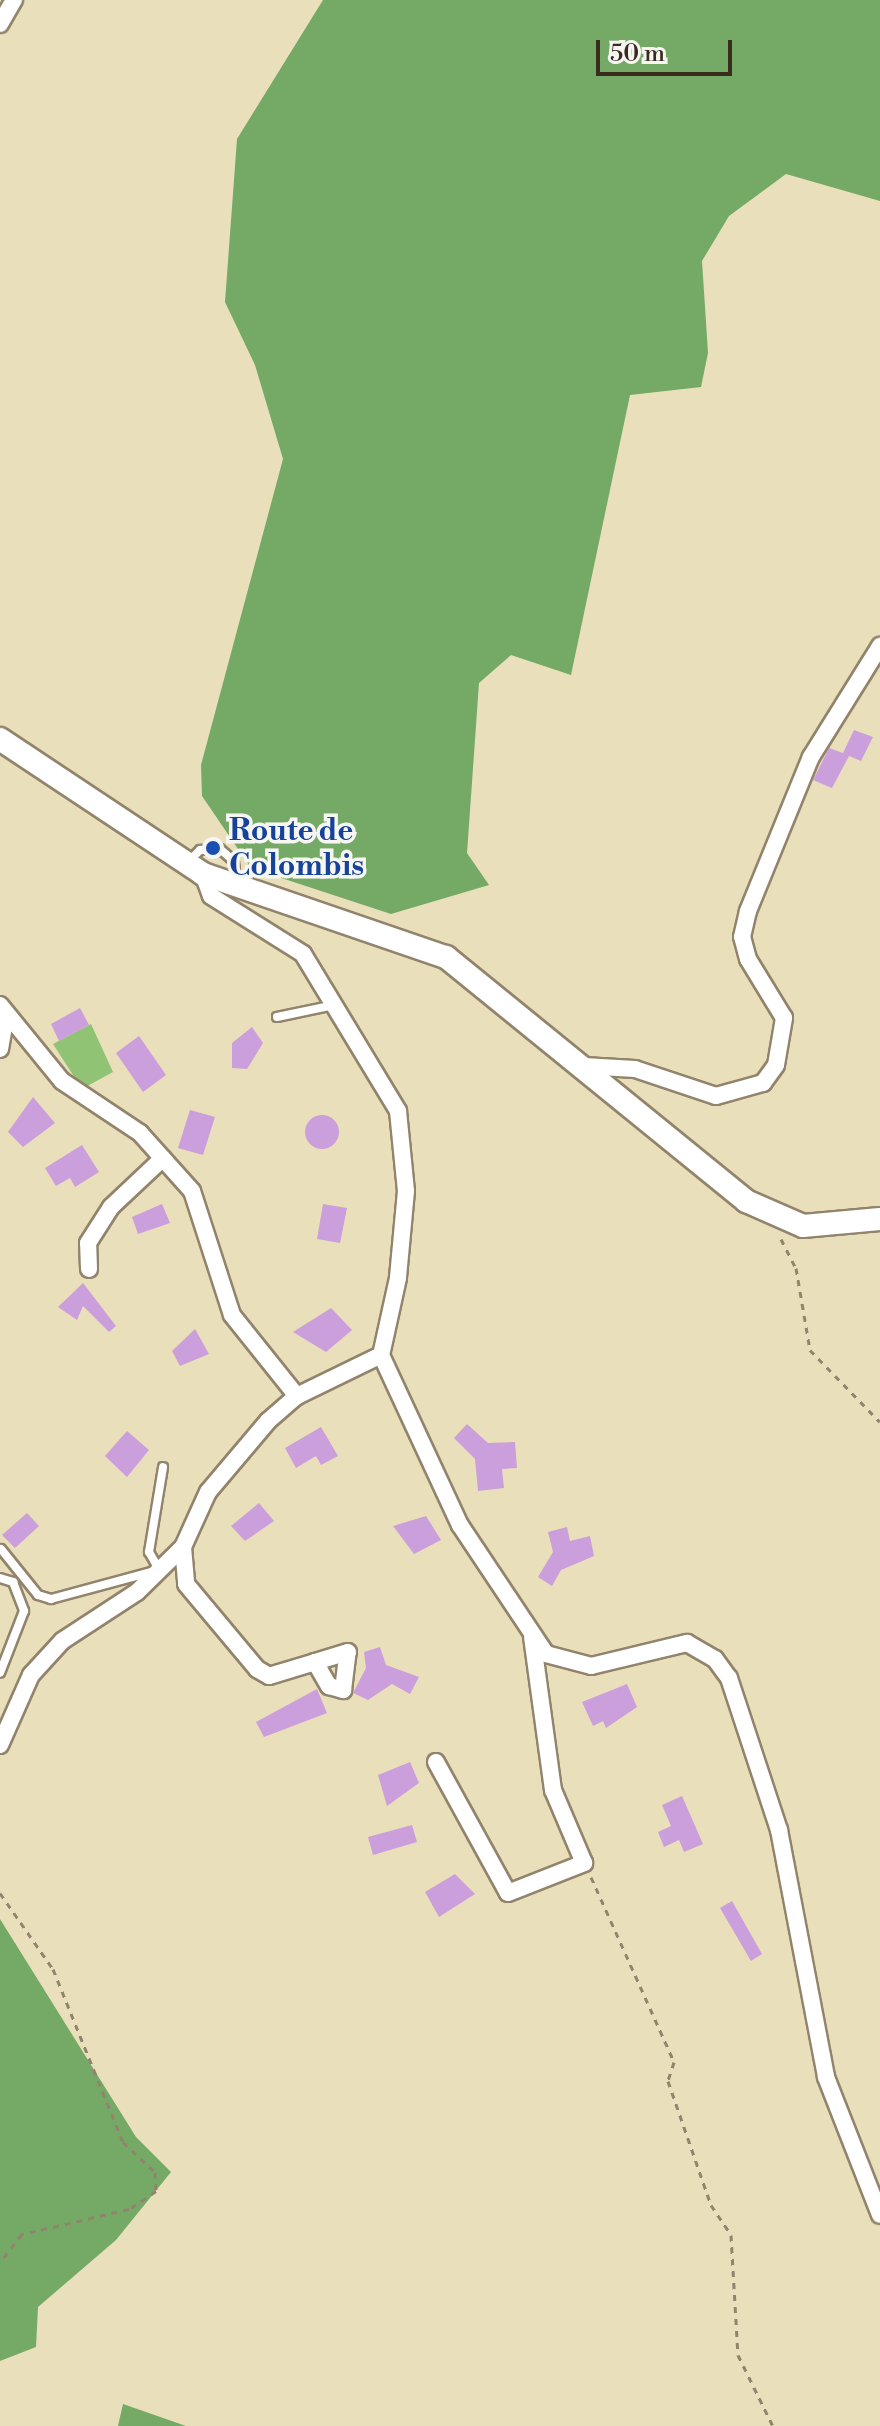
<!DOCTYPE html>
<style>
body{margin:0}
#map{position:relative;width:880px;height:2426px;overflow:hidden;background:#e9dfba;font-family:"Libre Bodoni",serif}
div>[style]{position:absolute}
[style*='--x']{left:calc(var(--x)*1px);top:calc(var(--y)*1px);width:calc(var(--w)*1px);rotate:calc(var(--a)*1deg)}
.green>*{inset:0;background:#91c374}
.forest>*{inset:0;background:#74a966}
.building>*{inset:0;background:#cb9fdb}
.round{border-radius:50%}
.path>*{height:3px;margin-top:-1.5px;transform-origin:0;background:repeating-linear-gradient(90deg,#92846c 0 6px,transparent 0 12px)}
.roads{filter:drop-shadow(2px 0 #92846c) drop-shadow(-2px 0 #92846c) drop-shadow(0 2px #92846c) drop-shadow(0 -2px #92846c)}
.lane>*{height:8px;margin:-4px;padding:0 4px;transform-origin:4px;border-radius:4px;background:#fff}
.street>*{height:16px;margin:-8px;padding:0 8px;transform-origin:8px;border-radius:8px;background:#fff}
.secondary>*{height:22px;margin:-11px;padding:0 11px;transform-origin:11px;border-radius:11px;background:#fff}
.dots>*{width:22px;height:22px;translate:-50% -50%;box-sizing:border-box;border:4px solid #f6f6f2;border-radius:50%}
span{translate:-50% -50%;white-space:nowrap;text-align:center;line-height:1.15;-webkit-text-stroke:7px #f6f6f2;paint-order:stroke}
.transit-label{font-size:30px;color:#164399;font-weight:700}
.left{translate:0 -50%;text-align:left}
.scale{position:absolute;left:596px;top:40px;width:136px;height:36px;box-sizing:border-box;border:4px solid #3b2a1e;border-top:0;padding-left:10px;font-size:24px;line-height:28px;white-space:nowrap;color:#3b2a1e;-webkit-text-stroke:6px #f6f6f2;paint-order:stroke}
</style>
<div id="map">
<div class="green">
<i style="clip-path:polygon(91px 1024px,113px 1072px,82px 1089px,53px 1044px)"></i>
</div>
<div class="forest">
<i style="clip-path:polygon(323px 0,880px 0,880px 201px,786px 174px,729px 216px,702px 261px,708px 353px,701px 387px,630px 395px,571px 675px,511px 655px,479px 683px,467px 853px,489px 885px,391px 914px,251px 868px,202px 796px,201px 765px,283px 459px,255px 365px,225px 302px,237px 139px)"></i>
<i style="clip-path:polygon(0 1919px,136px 2137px,171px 2172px,116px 2240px,38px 2307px,36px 2347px,0 2361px)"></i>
<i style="clip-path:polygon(123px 2404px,186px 2426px,118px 2426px)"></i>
</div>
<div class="building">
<i style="clip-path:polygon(854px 730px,873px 737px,861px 761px,849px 756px,832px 788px,813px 780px,829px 748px,843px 753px)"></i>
<i style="clip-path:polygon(80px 1008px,89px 1025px,59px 1041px,51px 1024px)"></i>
<i style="clip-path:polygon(252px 1027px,263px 1043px,247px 1069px,232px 1068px,232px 1043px)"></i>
<i style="clip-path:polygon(139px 1036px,166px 1075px,143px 1092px,116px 1053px)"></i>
<i style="clip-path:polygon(33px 1097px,55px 1123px,23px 1147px,8px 1132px)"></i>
<i style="clip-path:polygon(190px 1110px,215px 1117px,203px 1155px,178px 1148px)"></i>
<i class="round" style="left:305px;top:1115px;width:34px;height:34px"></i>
<i style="clip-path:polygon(82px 1145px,99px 1172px,75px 1187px,70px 1178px,56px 1186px,45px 1168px)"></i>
<i style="clip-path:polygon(162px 1204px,170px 1223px,138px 1234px,132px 1217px)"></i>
<i style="clip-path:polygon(323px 1204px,347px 1208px,340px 1243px,317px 1239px)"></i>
<i style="clip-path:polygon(83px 1283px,116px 1326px,109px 1332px,83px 1306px,77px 1320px,58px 1307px)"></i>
<i style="clip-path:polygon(331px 1308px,352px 1330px,326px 1352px,293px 1332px)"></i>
<i style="clip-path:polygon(195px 1329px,209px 1354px,180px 1366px,172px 1351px)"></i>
<i style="clip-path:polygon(467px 1424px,488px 1443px,515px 1442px,517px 1468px,502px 1469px,504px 1488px,478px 1491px,475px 1459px,454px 1438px)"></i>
<i style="clip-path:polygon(321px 1427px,338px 1456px,321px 1465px,316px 1456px,296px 1468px,285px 1448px)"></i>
<i style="clip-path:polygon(127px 1431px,149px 1450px,127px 1477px,105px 1456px)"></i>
<i style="clip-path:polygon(259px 1503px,274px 1521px,245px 1541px,231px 1526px)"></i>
<i style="clip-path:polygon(27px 1513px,39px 1526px,15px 1548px,2px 1535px)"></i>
<i style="clip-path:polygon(426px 1516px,441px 1540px,414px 1554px,393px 1526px)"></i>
<i style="clip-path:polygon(567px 1527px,570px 1541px,590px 1536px,594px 1556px,561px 1570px,552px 1586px,538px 1577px,553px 1552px,548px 1532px)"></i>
<i style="clip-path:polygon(380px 1647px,386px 1665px,419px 1677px,410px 1694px,392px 1684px,368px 1700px,353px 1693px,366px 1668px,364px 1652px)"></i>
<i style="clip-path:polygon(627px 1684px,637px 1707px,606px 1728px,603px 1721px,593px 1726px,582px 1702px)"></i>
<i style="clip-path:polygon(317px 1689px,327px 1713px,264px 1737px,256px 1722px)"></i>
<i style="clip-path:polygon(410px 1762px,419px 1783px,387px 1806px,378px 1775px)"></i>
<i style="clip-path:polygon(682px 1796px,703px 1844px,684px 1852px,679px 1840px,664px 1847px,658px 1832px,671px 1826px,662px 1805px)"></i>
<i style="clip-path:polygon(412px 1825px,417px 1842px,373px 1855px,368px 1837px)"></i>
<i style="clip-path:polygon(455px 1874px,475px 1894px,439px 1917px,425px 1892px)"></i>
<i style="clip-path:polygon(732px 1901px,762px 1954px,751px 1961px,720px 1908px)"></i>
</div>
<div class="path">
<i style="--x:781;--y:1239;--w:33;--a:63"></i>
<i style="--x:796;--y:1268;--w:83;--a:80.3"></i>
<i style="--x:810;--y:1350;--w:100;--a:45.8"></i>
<i style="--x:591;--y:1877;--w:203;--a:65.8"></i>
<i style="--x:674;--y:2062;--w:20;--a:108"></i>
<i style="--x:668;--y:2081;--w:131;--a:70.9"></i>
<i style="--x:711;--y:2205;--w:36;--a:56"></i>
<i style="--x:731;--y:2235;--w:120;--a:86.7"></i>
<i style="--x:738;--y:2355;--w:79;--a:63.8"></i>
<i style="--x:0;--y:1893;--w:93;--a:55.1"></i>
<i style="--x:53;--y:1969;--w:187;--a:68"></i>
<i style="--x:123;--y:2142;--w:44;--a:43.2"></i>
<i style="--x:155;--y:2172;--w:19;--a:87"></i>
<i style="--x:156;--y:2191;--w:32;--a:146"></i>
<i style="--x:129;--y:2209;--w:110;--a:166.8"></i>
<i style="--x:22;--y:2234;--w:36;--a:128"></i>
</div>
<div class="roads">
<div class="lane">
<i style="--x:188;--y:862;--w:17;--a:-45"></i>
<i style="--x:200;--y:850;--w:20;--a:-3"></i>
<i style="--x:220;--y:849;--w:18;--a:41"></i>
<i style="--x:234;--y:861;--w:22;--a:85"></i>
<i style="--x:277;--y:1017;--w:58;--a:-11.9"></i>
<i style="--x:1;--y:1549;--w:59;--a:51.2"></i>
<i style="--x:38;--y:1595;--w:14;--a:17"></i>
<i style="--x:51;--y:1599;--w:108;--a:-15.1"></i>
<i style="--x:160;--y:1571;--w:22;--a:-120"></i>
<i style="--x:149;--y:1552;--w:86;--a:-80.6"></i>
<i style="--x:0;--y:1578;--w:14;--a:17"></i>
<i style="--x:13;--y:1582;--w:31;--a:69"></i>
<i style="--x:24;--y:1611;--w:66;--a:111.2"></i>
</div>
<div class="street">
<i style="--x:0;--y:24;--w:28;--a:-60"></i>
<i style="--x:203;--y:874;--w:23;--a:70"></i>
<i style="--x:211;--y:896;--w:109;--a:32.2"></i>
<i style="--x:303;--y:954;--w:184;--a:58.8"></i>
<i style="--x:398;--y:1111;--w:80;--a:84.3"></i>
<i style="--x:406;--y:1191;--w:87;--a:95.3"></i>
<i style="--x:398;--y:1278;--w:79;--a:102.4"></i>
<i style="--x:381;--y:1355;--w:187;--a:65.1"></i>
<i style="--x:460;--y:1525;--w:155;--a:56.3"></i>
<i style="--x:546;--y:1654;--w:47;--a:14.9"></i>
<i style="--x:591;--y:1666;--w:99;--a:-13.5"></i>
<i style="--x:687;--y:1643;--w:32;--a:30"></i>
<i style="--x:715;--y:1659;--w:24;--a:54"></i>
<i style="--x:729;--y:1678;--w:160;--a:71.8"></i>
<i style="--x:779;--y:1830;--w:251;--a:79.2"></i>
<i style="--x:826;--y:2077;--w:148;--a:68.6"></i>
<i style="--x:0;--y:1005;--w:98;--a:50.8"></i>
<i style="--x:62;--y:1081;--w:94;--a:33.7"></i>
<i style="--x:140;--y:1133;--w:78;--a:48.1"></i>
<i style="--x:192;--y:1191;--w:130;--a:72.1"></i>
<i style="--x:232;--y:1315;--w:104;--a:51.3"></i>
<i style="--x:0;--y:1049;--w:36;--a:-80"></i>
<i style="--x:584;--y:1066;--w:51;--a:3.4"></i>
<i style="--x:635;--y:1069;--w:85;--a:18.4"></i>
<i style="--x:716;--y:1096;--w:49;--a:-15.5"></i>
<i style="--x:763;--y:1083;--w:22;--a:-54"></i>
<i style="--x:776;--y:1065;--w:48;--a:-80.3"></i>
<i style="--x:784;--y:1018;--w:69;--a:-121.4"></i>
<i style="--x:748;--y:959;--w:23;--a:-105"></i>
<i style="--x:742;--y:937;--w:27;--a:-77"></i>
<i style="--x:748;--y:911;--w:166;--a:-67.8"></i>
<i style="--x:811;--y:757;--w:131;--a:-58.1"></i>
<i style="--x:89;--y:1269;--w:26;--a:-92"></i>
<i style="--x:88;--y:1243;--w:43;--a:-57.4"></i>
<i style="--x:111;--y:1207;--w:71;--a:-43.3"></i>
<i style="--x:183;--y:1547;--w:37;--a:85"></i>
<i style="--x:186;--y:1584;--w:111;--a:50.1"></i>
<i style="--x:257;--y:1669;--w:14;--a:30"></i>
<i style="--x:269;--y:1676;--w:48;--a:-16.9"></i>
<i style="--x:315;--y:1662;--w:28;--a:60"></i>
<i style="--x:329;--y:1686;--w:15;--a:16"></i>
<i style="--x:343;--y:1690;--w:38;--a:-83"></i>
<i style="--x:348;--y:1652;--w:34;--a:163"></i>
<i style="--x:0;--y:1745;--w:77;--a:-66.1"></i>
<i style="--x:31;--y:1675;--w:46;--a:-47.6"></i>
<i style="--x:62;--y:1641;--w:90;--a:-33.2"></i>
<i style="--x:137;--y:1592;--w:64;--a:-44.4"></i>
<i style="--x:183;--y:1547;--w:60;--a:-65.6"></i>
<i style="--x:208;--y:1492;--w:93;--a:-49.8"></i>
<i style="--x:268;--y:1421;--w:38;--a:-41"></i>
<i style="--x:297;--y:1396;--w:93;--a:-26"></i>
<i style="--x:436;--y:1762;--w:149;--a:61.2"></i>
<i style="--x:508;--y:1893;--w:82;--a:-21.5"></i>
<i style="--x:584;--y:1863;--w:79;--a:-113"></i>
<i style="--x:553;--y:1790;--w:154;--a:-97.8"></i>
</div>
<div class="secondary">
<i style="--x:0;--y:739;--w:244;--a:33.6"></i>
<i style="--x:203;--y:874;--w:257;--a:18.9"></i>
<i style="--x:446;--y:957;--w:387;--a:39.1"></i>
<i style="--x:746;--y:1201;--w:62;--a:23.7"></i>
<i style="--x:803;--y:1226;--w:77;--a:-5.2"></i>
</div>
</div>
<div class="dots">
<i style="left:213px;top:848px;background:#1a4fb4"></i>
</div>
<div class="transit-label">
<span class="left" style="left:229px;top:848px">Route de<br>Colombis</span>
</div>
<div class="scale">50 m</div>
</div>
